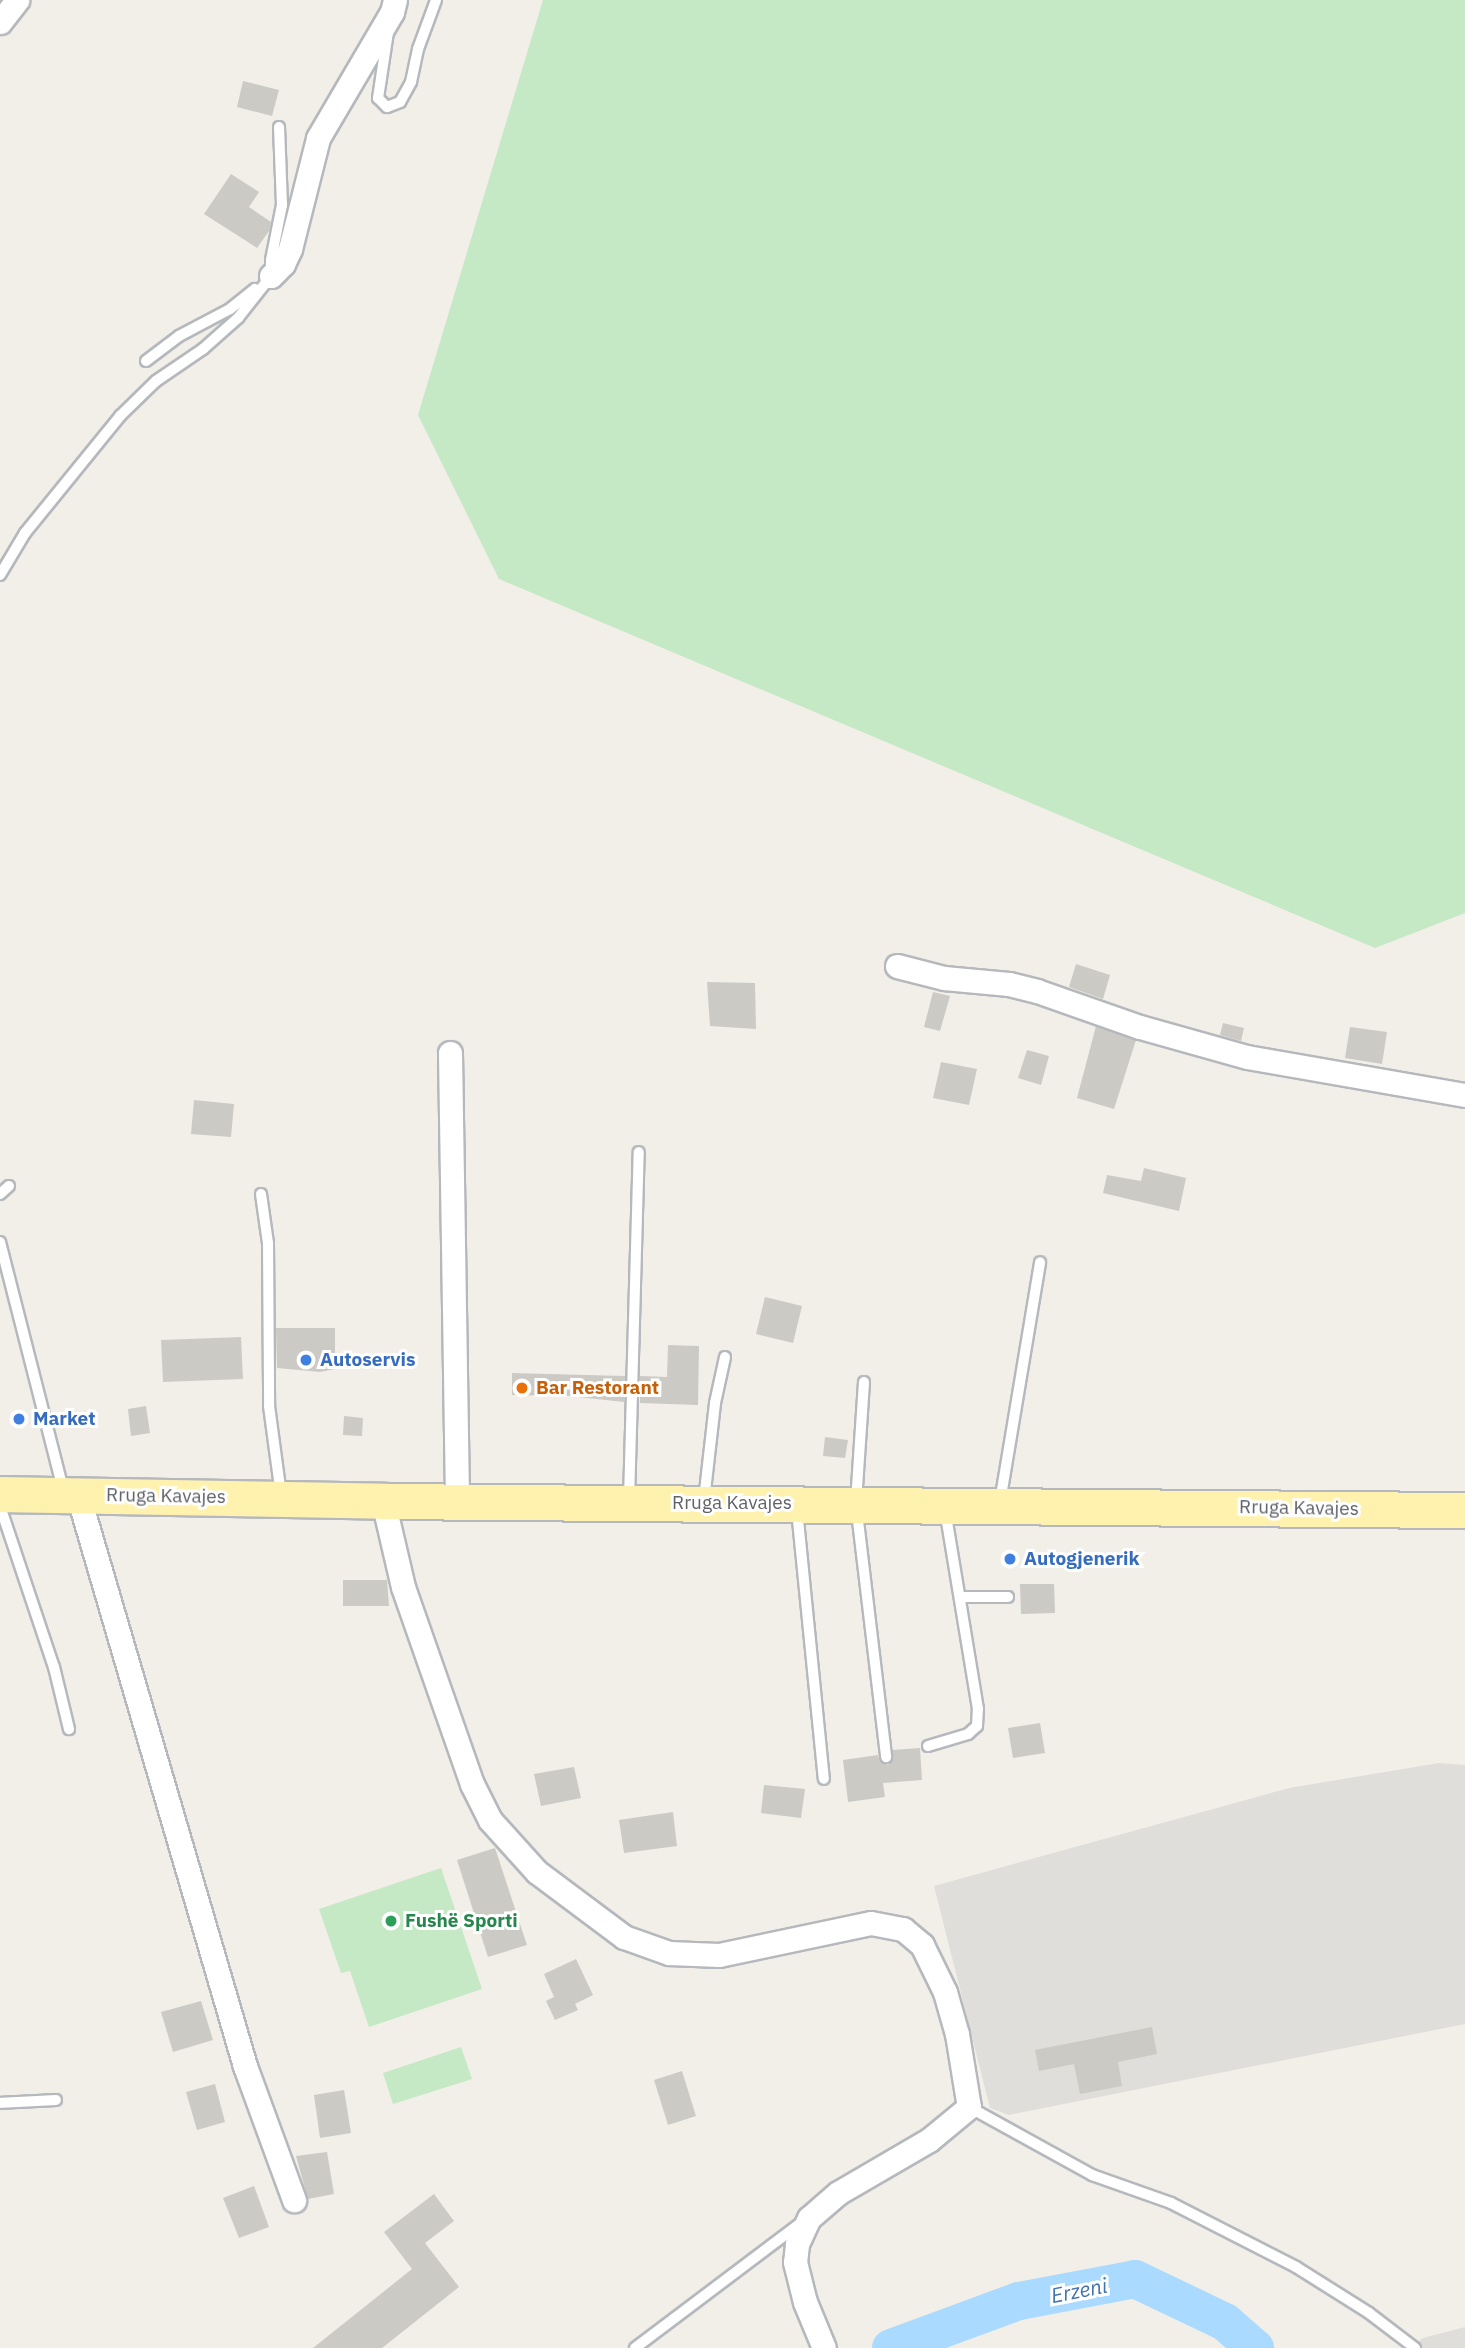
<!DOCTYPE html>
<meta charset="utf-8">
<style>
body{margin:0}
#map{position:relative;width:1465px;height:2348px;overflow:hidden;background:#f1efe8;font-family:"IBM Plex Sans",sans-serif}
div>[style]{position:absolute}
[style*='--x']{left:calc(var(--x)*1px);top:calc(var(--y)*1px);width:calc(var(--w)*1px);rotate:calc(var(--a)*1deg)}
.industrial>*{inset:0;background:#e0deda}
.green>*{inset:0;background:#c5e8c5}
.river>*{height:38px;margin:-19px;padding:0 19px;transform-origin:19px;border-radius:19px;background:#aadaff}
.building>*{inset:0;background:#cccac5}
.roads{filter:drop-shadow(2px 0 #b5b8bc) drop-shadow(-2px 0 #b5b8bc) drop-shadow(0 2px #b5b8bc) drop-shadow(0 -2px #b5b8bc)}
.lane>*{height:10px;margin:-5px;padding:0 5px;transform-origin:5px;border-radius:5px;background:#fff}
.street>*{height:23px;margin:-11.5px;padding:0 11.5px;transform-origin:11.5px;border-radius:11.5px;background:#fff}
.primary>*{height:35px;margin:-17.5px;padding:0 17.5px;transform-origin:17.5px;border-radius:17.5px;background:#fff2af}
.dots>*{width:19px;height:19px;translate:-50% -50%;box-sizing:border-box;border:4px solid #fff;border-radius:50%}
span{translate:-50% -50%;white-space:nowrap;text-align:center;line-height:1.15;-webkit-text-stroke:6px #fff;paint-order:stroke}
.shop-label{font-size:19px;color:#366cbe;font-weight:700}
.left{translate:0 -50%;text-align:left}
.food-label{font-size:19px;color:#c56008;font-weight:700}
.street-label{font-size:19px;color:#5f6368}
.leisure-label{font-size:19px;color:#27864d;font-weight:700}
.water-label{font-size:21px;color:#4174aa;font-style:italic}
</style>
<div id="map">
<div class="industrial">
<i style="clip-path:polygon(1439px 1763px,1465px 1765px,1465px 2024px,1009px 2115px,990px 2108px,934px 1886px,1289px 1788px)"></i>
<i style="clip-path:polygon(1465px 2327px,1465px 2348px,1410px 2348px,1423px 2338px)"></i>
</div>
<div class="green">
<i style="clip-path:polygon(543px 0,1465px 0,1465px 913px,1375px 948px,499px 579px,418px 415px)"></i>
<i style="clip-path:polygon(441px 1868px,482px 1989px,369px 2027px,350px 1971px,341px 1973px,319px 1909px)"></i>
<i style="clip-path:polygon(461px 2047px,472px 2079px,393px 2104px,383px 2073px)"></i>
</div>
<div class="river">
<i style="--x:891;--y:2348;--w:136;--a:-20.2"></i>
<i style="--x:1019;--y:2301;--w:118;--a:-10.7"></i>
<i style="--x:1135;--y:2279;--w:100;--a:25.5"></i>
<i style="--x:1225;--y:2322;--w:40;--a:41"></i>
</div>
<div class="building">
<i style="clip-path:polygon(243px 81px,279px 90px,272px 116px,237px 107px)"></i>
<i style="clip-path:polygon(231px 174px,259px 192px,249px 207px,271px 222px,269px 231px,257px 248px,204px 214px)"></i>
<i style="clip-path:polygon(1076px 964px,1110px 975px,1103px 999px,1069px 987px)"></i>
<i style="clip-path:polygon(707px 982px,755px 983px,756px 1029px,710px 1026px)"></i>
<i style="clip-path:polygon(933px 992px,950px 996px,940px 1031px,924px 1027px)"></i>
<i style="clip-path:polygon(1223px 1023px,1244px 1028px,1241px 1041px,1220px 1035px)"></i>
<i style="clip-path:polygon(1096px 1026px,1136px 1040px,1114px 1109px,1077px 1098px)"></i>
<i style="clip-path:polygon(1350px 1027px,1387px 1032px,1382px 1064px,1345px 1058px)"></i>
<i style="clip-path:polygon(1027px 1050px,1049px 1056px,1041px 1085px,1018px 1078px)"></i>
<i style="clip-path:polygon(941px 1062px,977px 1069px,969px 1105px,933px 1098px)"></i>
<i style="clip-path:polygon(194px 1100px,234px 1104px,231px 1137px,191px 1134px)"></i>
<i style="clip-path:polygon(1144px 1168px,1186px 1178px,1179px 1211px,1103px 1193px,1107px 1175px,1141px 1181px)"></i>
<i style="clip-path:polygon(765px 1297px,802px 1306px,793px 1343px,756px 1334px)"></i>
<i style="clip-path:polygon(276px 1328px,335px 1328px,335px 1369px,320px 1372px,277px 1368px)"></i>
<i style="clip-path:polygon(241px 1337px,243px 1379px,163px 1382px,161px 1340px)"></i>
<i style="clip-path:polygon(668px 1345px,699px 1346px,698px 1405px,640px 1403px,640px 1376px,667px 1377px)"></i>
<i style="clip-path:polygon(512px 1373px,625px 1376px,624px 1402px,569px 1396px,512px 1395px)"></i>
<i style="clip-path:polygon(146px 1406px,150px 1433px,131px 1436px,128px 1409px)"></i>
<i style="clip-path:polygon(344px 1416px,363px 1418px,362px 1436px,343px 1435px)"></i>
<i style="clip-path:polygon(825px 1437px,848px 1440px,845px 1458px,823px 1456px)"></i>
<i style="clip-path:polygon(343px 1580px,387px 1580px,389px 1606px,343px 1606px)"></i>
<i style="clip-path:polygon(1020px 1584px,1054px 1584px,1055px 1613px,1021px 1614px)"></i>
<i style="clip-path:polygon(1040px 1723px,1045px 1753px,1013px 1758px,1008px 1728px)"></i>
<i style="clip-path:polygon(920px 1748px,922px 1780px,883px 1783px,885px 1797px,848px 1802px,843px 1760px,878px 1755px,880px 1762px,888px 1765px,893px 1759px,893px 1750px)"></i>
<i style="clip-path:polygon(574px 1767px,581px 1798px,541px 1806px,534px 1774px)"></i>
<i style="clip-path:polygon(764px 1785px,805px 1789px,801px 1818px,761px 1813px)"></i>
<i style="clip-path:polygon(673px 1812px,677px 1846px,624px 1853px,619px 1820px)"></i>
<i style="clip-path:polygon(495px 1848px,527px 1945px,488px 1957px,457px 1860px)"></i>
<i style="clip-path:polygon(576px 1959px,593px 1995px,575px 2004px,578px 2010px,555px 2020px,546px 2001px,554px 1997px,544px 1974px)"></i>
<i style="clip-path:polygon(201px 2001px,213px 2040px,173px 2052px,161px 2012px)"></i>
<i style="clip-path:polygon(1152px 2027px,1157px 2054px,1118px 2062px,1122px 2086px,1080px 2094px,1074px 2064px,1039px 2071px,1035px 2050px)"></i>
<i style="clip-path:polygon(682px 2071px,696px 2116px,668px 2125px,654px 2080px)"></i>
<i style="clip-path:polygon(215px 2084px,225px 2122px,197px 2130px,186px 2092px)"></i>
<i style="clip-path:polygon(344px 2090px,351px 2133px,320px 2138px,314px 2095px)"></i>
<i style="clip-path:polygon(327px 2152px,334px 2194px,308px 2199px,296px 2156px)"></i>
<i style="clip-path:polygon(254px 2186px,269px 2227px,239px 2238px,223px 2198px)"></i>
<i style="clip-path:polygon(434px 2194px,454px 2221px,425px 2243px,459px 2287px,382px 2348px,313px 2348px,412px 2269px,384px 2232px)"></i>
</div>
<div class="roads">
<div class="lane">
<i style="--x:388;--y:32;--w:67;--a:98.6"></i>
<i style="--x:378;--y:98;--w:13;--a:45"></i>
<i style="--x:387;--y:107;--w:14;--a:-21"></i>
<i style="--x:400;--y:102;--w:23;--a:-61"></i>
<i style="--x:411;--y:82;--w:34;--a:-78"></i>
<i style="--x:418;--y:49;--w:52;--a:-69.8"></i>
<i style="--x:146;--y:361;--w:41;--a:-37.1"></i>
<i style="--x:179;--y:336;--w:58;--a:-27.9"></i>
<i style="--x:230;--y:309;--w:32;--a:-39"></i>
<i style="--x:0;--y:575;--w:49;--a:-59.2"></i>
<i style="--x:25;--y:533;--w:151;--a:-50.9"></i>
<i style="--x:120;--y:416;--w:50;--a:-44.2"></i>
<i style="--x:156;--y:381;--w:57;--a:-34.2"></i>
<i style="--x:203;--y:349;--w:47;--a:-41.5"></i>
<i style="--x:238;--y:318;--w:53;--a:-51.8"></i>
<i style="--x:271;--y:276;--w:16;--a:-90"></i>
<i style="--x:271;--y:260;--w:56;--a:-78.7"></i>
<i style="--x:282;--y:205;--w:78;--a:-92.2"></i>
<i style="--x:0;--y:1194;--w:12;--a:-42"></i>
<i style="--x:261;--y:1194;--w:49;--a:81.9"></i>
<i style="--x:268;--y:1243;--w:163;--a:89.6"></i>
<i style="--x:269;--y:1406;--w:90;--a:82.3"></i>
<i style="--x:0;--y:1242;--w:255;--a:75.7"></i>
<i style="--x:864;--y:1382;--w:122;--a:93.8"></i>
<i style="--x:856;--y:1504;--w:255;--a:83.2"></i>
<i style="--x:629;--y:1500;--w:348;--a:-88.4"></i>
<i style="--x:704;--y:1500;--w:98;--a:-83.5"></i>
<i style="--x:715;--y:1403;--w:47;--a:-77.7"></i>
<i style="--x:1000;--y:1502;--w:243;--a:-80.5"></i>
<i style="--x:0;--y:1506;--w:170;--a:71.5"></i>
<i style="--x:54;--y:1667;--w:64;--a:76.4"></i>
<i style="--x:797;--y:1510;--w:270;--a:84.3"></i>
<i style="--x:961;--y:1597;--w:47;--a:0"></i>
<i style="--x:928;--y:1746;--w:42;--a:-16.7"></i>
<i style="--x:968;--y:1734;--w:12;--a:-42"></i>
<i style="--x:977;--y:1726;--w:17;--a:-87"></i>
<i style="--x:978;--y:1709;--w:202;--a:-99.4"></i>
<i style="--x:0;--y:2103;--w:56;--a:-3.1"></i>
<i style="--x:969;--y:2107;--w:141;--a:28.9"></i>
<i style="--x:1092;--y:2175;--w:84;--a:19.5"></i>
<i style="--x:1171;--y:2203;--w:140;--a:27.1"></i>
<i style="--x:1296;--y:2267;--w:86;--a:32.2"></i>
<i style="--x:1369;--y:2313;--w:58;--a:37.3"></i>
<i style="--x:635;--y:2348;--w:208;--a:-37"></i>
</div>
<div class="street">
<i style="--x:0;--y:22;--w:28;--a:-52"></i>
<i style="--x:271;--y:276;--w:17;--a:-45"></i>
<i style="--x:283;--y:264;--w:17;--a:-65"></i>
<i style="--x:290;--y:249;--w:114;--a:-75.8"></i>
<i style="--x:318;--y:138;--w:146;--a:-59.6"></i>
<i style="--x:392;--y:12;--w:12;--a:-76"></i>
<i style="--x:897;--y:966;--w:49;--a:14.3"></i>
<i style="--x:944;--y:978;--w:65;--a:5.3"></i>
<i style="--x:1009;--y:984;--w:29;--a:14"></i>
<i style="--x:1037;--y:991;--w:109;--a:19.3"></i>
<i style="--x:1140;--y:1027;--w:111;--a:15.7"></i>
<i style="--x:1247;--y:1057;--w:221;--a:9.9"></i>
<i style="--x:450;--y:1053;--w:448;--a:89.1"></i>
<i style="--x:78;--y:1495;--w:595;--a:73.7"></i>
<i style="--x:245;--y:2066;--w:143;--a:69.9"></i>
<i style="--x:383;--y:1501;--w:88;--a:76.9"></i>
<i style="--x:403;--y:1587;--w:209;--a:70.7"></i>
<i style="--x:472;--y:1784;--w:40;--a:63.4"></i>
<i style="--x:490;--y:1820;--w:70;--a:47.9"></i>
<i style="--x:537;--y:1872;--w:109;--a:36.8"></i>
<i style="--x:624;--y:1937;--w:48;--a:19.6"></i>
<i style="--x:669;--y:1953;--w:50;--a:2.3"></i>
<i style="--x:719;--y:1955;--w:155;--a:-11.9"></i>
<i style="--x:871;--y:1923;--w:33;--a:11"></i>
<i style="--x:903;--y:1929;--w:25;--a:40"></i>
<i style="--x:922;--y:1945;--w:52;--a:63.9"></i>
<i style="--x:945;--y:1992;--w:44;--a:74.1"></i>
<i style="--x:957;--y:2034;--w:74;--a:80.7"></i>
<i style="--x:969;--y:2107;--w:52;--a:140.5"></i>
<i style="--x:929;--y:2140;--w:105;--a:149.8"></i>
<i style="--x:838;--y:2193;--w:38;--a:139"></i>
<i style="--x:809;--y:2218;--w:29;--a:115"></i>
<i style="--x:797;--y:2244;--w:18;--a:96"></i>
<i style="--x:795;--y:2262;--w:41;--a:76"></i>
<i style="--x:805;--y:2302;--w:50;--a:67.6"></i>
</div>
<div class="primary">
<i style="--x:0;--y:1494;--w:383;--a:1"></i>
<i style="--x:383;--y:1501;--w:1082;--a:0.48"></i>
</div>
</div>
<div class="dots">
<i style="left:306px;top:1360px;background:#3f7fe0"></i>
<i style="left:522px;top:1388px;background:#e8710a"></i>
<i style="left:19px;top:1419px;background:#3f7fe0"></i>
<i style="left:1010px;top:1559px;background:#3f7fe0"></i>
<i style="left:391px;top:1921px;background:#2e9e5b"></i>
</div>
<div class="shop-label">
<span class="left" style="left:320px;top:1360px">Autoservis</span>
<span class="left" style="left:33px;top:1419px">Market</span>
<span class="left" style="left:1024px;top:1559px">Autogjenerik</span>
</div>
<div class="food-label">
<span class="left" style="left:536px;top:1388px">Bar Restorant</span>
</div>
<div class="street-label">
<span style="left:166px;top:1496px;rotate:1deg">Rruga Kavajes</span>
<span style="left:732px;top:1503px">Rruga Kavajes</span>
<span style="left:1299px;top:1508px;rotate:1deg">Rruga Kavajes</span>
</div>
<div class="leisure-label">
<span class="left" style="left:405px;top:1921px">Fushë Sporti</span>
</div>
<div class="water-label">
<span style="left:1079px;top:2290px;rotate:-11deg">Erzeni</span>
</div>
</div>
